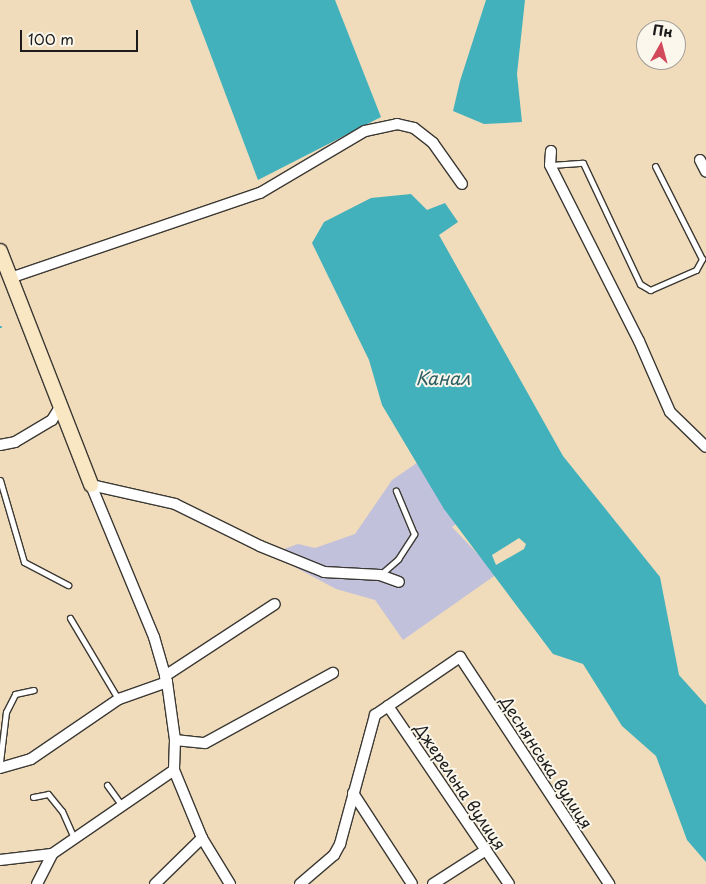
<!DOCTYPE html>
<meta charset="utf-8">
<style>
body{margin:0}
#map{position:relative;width:706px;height:884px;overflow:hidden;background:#f0dcba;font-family:"Playpen Sans",sans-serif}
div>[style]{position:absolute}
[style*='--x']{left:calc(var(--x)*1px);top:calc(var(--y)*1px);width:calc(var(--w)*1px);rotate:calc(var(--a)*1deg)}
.industrial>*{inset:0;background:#c2c1dc}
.water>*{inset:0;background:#42b1bc}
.pier>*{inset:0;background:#f0dcba}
.stream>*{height:2.5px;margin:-1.25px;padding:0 1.25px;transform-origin:1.25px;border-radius:1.25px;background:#42b1bc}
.roads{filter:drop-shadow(1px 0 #3c3934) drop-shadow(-1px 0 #3c3934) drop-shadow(0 1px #3c3934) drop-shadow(0 -1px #3c3934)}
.lane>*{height:5px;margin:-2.5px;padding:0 2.5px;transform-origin:2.5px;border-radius:2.5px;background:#fff}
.street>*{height:10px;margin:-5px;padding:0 5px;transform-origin:5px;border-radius:5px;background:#fff}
.secondary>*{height:14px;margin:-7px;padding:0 7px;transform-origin:7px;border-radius:7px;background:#f9e7c3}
span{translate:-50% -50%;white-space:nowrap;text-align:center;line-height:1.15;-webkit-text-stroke:4px #fbf7ec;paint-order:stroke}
.street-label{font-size:16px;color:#1c1c1c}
.water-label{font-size:18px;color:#2d5f64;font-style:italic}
.north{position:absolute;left:636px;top:20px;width:50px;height:50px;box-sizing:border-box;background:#fbf7ec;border:1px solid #a29f99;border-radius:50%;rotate:7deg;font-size:14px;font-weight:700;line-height:20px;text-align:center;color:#1c1c1c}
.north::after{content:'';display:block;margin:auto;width:18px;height:22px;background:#d1495b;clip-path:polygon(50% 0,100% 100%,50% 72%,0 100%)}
.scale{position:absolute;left:20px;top:30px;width:118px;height:22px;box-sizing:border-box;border:2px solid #1c1c1c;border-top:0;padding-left:6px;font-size:15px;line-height:18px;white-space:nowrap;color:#1c1c1c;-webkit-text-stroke:4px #fbf7ec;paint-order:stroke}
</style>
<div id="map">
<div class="industrial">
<i style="clip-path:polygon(456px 436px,498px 496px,452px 527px,497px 574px,403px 640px,375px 600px,336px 589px,278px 558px,284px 549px,298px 544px,315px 548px,355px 534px,392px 480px)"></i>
</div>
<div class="water">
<i style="clip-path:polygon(190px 0,335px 0,381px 117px,258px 180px)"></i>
<i style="clip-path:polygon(486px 0,525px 0,517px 74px,522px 122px,484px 124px,453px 111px,460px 81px)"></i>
<i style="clip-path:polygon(411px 194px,427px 210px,445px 203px,458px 222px,439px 235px,563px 456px,660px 577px,679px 675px,706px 705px,706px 862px,687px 840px,656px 756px,622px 726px,583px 664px,553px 654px,444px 509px,382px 405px,369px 360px,312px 243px,324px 222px,371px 198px)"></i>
</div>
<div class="pier">
<i style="clip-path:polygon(519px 538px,526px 544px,524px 549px,496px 565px,492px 555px)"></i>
</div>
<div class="stream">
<i style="--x:0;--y:327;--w:1;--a:0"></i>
</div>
<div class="roads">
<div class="lane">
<i style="--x:551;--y:165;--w:32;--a:-4"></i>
<i style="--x:583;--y:163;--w:134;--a:64.8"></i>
<i style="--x:640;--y:284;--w:12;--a:31"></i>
<i style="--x:650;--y:290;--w:50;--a:-23.5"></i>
<i style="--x:696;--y:270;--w:13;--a:-61"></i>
<i style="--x:702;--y:259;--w:104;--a:-116.8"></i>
<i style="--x:0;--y:480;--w:85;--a:73.7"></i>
<i style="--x:24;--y:562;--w:50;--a:27.6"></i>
<i style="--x:381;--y:574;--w:23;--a:-41"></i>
<i style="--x:398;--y:559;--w:30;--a:-57"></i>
<i style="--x:414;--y:534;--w:47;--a:-112.7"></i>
<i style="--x:70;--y:618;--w:94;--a:59.3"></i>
<i style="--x:0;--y:762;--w:50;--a:-83.2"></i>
<i style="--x:6;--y:712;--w:20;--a:-63"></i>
<i style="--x:15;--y:694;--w:19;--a:-12"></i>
<i style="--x:107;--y:785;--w:24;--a:54"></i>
<i style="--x:33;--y:797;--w:15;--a:-11"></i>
<i style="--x:48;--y:794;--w:22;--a:51"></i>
<i style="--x:62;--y:811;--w:30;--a:66"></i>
</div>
<div class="street">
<i style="--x:551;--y:151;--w:14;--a:94"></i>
<i style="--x:550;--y:165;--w:197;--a:63.2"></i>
<i style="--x:639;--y:341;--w:77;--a:66.4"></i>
<i style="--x:670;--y:412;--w:50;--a:44.2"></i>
<i style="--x:700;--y:160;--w:13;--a:63"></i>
<i style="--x:10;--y:278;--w:264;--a:-18.8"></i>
<i style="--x:260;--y:193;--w:122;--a:-30.6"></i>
<i style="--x:365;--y:131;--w:33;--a:-12"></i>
<i style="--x:397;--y:124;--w:17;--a:13"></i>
<i style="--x:414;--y:128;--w:24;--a:38"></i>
<i style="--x:433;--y:143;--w:50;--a:54.7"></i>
<i style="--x:0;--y:445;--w:15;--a:-11"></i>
<i style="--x:15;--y:442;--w:43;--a:-30.7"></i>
<i style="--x:52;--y:420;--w:13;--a:-58"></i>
<i style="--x:91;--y:485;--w:165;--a:67.5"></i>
<i style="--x:154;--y:637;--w:47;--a:73.9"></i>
<i style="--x:167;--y:682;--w:59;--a:82.1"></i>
<i style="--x:175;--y:740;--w:30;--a:92"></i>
<i style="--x:174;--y:770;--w:74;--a:67.6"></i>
<i style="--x:202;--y:838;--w:54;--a:58.7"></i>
<i style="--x:91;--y:485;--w:86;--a:12.7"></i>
<i style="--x:175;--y:504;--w:95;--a:26.3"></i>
<i style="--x:260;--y:546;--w:69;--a:22.1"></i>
<i style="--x:324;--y:572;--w:56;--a:3.1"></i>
<i style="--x:380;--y:575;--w:20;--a:20"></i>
<i style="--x:388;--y:706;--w:215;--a:55.8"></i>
<i style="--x:175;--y:740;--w:30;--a:6"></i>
<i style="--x:205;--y:743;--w:146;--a:-28.7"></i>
<i style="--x:0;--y:768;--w:32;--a:-16"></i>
<i style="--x:31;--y:759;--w:107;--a:-34.3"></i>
<i style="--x:119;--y:699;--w:51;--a:-19.5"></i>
<i style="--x:167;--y:682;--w:6;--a:-108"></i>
<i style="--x:165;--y:676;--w:131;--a:-33.2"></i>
<i style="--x:353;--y:793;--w:108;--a:57"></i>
<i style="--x:0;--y:860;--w:52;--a:-6.6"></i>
<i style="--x:37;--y:884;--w:34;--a:-63"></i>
<i style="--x:52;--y:854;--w:148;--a:-34.5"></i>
<i style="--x:155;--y:884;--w:66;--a:-44.4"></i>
<i style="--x:300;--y:884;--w:45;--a:-40.5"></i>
<i style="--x:334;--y:855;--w:13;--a:-61"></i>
<i style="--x:340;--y:844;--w:134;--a:-74.8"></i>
<i style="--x:375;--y:715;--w:103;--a:-34.3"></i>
<i style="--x:460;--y:657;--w:272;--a:56.7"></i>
<i style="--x:433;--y:884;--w:63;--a:-32.7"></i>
</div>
<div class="secondary">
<i style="--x:0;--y:251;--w:251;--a:68.7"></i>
</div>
</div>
<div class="street-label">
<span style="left:547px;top:762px;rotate:57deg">Деснянська вулиця</span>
<span style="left:461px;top:786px;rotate:56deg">Джерельна вулиця</span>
</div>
<div class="water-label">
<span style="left:443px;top:378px">Канал</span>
</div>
<div class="north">Пн</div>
<div class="scale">100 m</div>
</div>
